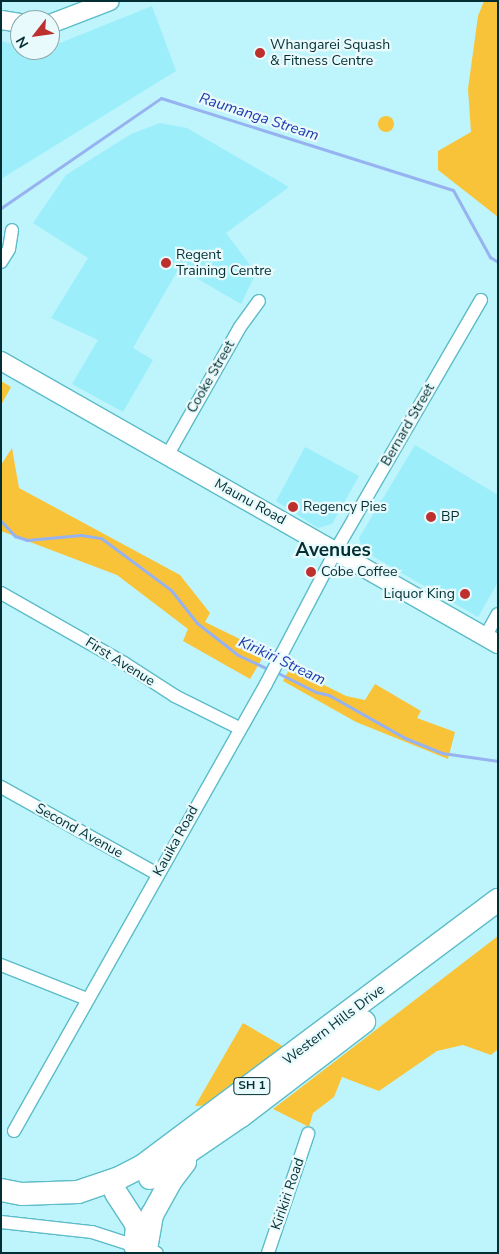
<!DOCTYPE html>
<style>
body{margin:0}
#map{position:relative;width:499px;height:1254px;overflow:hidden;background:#bef4fb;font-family:"Nunito Sans",sans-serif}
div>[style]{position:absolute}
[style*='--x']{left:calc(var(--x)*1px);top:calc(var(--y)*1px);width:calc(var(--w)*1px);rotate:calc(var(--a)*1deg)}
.built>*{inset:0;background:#9ceffa}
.green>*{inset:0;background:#f8c338}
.round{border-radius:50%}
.stream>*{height:3px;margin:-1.5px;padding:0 1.5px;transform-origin:1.5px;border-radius:1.5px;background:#97b2f0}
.roads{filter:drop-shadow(1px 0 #5cbcc8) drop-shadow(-1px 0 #5cbcc8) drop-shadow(0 1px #5cbcc8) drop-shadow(0 -1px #5cbcc8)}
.street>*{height:12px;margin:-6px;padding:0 6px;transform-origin:6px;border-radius:6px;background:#fff}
.secondary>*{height:18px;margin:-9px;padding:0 9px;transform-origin:9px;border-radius:9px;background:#fff}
.highway>*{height:22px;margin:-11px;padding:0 11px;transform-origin:11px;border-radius:11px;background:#fff}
.dots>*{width:14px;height:14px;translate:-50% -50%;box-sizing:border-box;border:2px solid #e9fafc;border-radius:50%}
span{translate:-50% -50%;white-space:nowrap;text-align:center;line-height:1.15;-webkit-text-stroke:4.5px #e9fafc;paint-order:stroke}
.shield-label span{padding:1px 4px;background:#e9fafc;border:1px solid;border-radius:4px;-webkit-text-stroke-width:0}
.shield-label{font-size:12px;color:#032f34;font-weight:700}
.poi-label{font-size:14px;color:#032f34}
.left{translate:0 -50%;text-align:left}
.right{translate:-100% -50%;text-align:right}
.street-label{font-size:14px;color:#032f34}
.water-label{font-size:15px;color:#1d3baf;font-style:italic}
.district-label{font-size:19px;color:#032f34;font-weight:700}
.frame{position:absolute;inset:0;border:2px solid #032f34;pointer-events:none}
.north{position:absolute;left:10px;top:10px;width:50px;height:50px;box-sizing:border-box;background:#e9fafc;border:1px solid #8da9ac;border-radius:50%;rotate:240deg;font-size:14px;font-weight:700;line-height:20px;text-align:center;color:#032f34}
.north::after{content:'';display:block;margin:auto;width:18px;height:22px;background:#be302e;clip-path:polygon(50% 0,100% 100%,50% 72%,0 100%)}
</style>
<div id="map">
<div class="built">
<i style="clip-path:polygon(152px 6px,176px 71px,1px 179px,1px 41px,20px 46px,20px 50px,50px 50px,50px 47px)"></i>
<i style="clip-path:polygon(160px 123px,187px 128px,289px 187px,226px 233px,256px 273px,241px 304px,179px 268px,133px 348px,153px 360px,123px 412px,72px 384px,98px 340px,51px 318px,88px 258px,33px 223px,66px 175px,131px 134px)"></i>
<i style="clip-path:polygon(415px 445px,498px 495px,498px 582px,478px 617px,362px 550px,359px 538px)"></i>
<i style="clip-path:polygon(305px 447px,359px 476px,332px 524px,318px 528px,276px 501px)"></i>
</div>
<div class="green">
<i style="clip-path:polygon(484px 1px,498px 1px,498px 217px,438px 170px,438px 151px,471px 132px,468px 89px,478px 16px)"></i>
<i class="round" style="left:378px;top:116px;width:16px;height:16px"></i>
<i style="clip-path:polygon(1px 381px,11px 387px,1px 405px)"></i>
<i style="clip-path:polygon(12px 448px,19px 488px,180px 575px,210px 613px,205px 622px,266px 652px,250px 679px,183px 641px,188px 629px,117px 575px,1px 531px,1px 465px)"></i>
<i style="clip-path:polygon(290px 668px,346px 696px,365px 700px,375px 684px,421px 711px,417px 718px,455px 732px,448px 759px,356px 722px,283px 681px)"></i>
<i style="clip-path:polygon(498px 936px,498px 1049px,491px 1055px,463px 1045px,437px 1051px,379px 1091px,342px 1077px,334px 1097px,313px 1113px,309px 1127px,273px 1109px)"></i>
<i style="clip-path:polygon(243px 1023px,286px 1048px,212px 1105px,195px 1106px)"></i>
</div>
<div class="stream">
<i style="--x:1;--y:208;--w:194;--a:-34.5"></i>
<i style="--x:161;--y:98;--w:306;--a:17.5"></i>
<i style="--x:453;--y:190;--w:77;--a:61.1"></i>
<i style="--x:490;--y:257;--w:9;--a:32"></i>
<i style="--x:1;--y:521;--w:21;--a:47"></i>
<i style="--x:15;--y:536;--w:13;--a:18"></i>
<i style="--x:27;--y:540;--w:54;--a:-5.3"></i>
<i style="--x:81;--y:535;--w:20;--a:9"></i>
<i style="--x:101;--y:538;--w:87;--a:36.6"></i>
<i style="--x:171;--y:590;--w:42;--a:51.8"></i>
<i style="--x:197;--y:623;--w:52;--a:38"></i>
<i style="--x:238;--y:655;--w:35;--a:25"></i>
<i style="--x:276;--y:672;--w:45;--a:26.6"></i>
<i style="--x:316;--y:692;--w:13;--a:13"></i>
<i style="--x:329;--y:695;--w:87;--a:29.5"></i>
<i style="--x:405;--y:738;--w:40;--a:22"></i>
<i style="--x:442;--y:753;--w:57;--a:8.1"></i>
</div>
<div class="roads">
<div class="street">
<i style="--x:1;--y:262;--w:15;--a:-58"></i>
<i style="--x:9;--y:249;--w:19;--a:-81"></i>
<i style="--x:167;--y:456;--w:148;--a:-60.5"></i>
<i style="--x:240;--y:327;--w:32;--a:-54"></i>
<i style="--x:1;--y:593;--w:142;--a:29.6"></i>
<i style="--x:124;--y:663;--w:61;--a:32.9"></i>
<i style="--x:175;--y:696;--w:72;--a:26.6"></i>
<i style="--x:485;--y:637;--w:26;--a:-61"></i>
<i style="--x:1;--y:787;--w:179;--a:29.1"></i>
<i style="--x:1;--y:965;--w:92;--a:21.6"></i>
<i style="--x:14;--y:1131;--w:513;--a:-60.59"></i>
<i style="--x:266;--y:684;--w:159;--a:-62.3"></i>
<i style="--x:340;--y:543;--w:281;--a:-59.9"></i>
<i style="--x:1;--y:1222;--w:92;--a:6.3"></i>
<i style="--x:92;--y:1232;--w:68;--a:17.9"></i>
<i style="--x:268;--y:1253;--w:126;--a:-71.4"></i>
</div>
<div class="secondary">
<i style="--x:1;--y:20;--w:19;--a:9"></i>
<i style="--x:50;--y:24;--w:64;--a:-21"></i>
<i style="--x:1;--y:361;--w:572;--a:29.66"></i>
</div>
<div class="highway">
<i style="--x:150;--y:1178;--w:110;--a:-34.3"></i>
<i style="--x:241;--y:1116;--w:155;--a:-37.4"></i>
<i style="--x:1;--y:1190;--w:21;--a:11"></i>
<i style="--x:22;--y:1194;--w:56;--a:-2"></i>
<i style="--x:78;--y:1192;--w:43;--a:-18.9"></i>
<i style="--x:119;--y:1178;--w:25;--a:-27"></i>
<i style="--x:141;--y:1167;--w:446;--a:-36.8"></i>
<i style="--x:116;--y:1193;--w:38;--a:57"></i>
<i style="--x:137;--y:1225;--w:21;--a:95"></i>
<i style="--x:146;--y:1249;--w:35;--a:-80"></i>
<i style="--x:152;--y:1215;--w:38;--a:-61"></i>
<i style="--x:170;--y:1182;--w:25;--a:-53"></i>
</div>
</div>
<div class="dots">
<i style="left:260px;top:53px;background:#be302e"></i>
<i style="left:166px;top:263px;background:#be302e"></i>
<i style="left:293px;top:507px;background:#be302e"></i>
<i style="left:431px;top:517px;background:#be302e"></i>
<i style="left:311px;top:572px;background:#be302e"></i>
<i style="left:465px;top:594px;background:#be302e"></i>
</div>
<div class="shield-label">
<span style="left:252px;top:1086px">SH 1</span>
</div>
<div class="poi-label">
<span class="left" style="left:270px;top:53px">Whangarei Squash<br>&amp; Fitness Centre</span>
<span class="left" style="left:176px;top:263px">Regent<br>Training Centre</span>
<span class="left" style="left:303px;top:507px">Regency Pies</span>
<span class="left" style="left:441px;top:517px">BP</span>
<span class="left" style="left:321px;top:572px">Cobe Coffee</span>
<span class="right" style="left:455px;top:594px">Liquor King</span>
</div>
<div class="street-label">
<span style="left:211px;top:377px;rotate:-60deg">Cooke Street</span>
<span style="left:408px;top:425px;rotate:-60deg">Bernard Street</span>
<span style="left:250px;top:502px;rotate:29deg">Maunu Road</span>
<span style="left:120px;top:662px;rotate:32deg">First Avenue</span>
<span style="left:79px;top:831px;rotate:29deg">Second Avenue</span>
<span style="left:176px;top:841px;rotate:-61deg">Kauika Road</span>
<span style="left:334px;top:1025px;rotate:-37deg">Western Hills Drive</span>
<span style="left:288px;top:1194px;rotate:-71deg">Kirikiri Road</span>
</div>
<div class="water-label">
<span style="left:259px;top:117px;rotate:18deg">Raumanga Stream</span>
<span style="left:282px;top:661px;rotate:25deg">Kirikiri Stream</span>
</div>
<div class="district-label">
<span style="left:333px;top:551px">Avenues</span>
</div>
<div class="frame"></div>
<div class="north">N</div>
</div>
